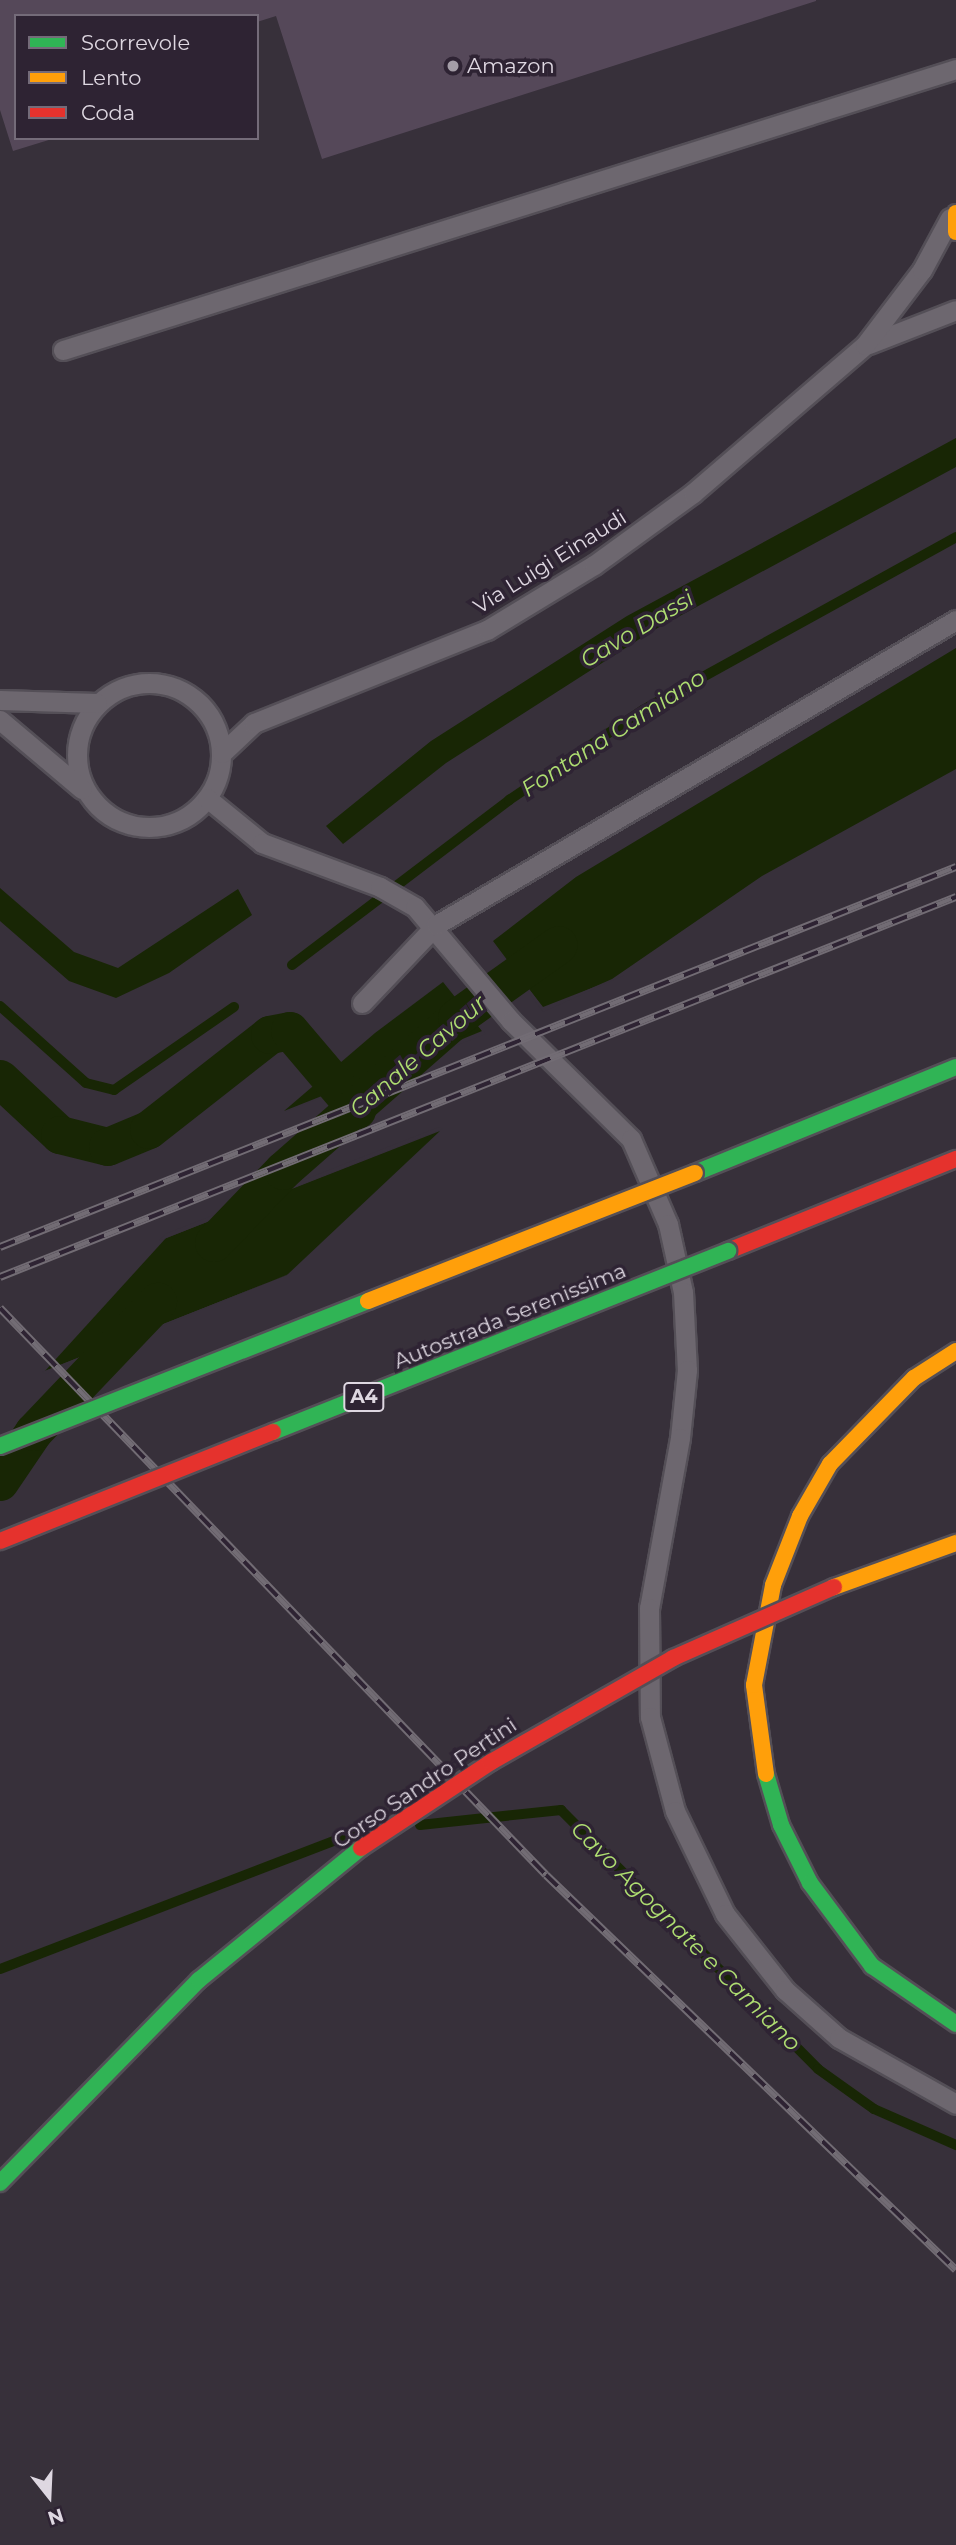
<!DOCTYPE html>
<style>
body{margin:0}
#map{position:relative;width:956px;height:2545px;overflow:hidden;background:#37303a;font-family:Montserrat,sans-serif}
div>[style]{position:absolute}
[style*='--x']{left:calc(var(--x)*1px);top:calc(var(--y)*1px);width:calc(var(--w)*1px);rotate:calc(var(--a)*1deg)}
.water>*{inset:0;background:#182605}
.pier>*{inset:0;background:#37303a}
.stream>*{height:10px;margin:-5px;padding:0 5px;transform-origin:5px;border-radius:5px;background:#182605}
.canal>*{height:38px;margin:-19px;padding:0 19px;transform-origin:19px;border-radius:19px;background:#182605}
.building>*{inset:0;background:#554859}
.roads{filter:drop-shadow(2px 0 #544f57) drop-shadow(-2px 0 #544f57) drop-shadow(0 2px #544f57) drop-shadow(0 -2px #544f57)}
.lane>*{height:19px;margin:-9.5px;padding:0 9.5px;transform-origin:9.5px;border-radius:9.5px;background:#6d676f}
.lane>.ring{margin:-9.5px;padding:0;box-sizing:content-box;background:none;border:19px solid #6d676f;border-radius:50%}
.fast>*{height:16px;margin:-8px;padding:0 8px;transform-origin:8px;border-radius:8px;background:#30b455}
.slow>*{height:16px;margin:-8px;padding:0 8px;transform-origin:8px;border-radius:8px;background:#ff9f0a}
.jam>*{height:16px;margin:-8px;padding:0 8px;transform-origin:8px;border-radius:8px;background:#e5322d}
.rail>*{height:8px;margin-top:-4px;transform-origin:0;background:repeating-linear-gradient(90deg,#2e2333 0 16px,#726c74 0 32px);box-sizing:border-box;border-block:2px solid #726c74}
.bridges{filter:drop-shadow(2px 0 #544f57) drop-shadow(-2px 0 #544f57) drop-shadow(0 2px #544f57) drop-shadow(0 -2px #544f57)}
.fast-bridge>*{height:16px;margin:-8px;padding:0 8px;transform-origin:8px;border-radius:8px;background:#30b455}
.slow-bridge>*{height:16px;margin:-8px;padding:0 8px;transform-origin:8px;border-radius:8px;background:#ff9f0a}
.jam-bridge>*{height:16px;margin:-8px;padding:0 8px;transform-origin:8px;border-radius:8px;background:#e5322d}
.dots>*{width:19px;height:19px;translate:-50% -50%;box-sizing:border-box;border:4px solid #2e2333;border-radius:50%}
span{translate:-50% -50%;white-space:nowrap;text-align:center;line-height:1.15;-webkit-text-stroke:7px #2e2333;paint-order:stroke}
.shield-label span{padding:2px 5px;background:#2e2333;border:2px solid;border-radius:5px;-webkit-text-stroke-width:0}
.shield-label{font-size:19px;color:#ded7e1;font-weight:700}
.poi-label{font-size:21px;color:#ded7e1}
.left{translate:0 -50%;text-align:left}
.street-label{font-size:21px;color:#ded7e1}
.water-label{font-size:23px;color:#aedd71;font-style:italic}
.legend{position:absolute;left:14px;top:14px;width:245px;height:126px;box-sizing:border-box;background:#2e2333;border:2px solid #746b79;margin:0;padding:9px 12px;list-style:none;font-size:21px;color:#ded7e1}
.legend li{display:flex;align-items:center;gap:14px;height:35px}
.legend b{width:35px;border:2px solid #746b79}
.north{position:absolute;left:14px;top:2461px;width:70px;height:70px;-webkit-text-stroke:5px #2e2333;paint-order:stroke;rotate:162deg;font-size:19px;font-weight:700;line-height:28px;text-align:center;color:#ded7e1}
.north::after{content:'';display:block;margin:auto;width:24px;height:32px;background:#ded7e1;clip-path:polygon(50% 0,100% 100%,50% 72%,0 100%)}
</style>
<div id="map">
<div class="water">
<i style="clip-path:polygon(956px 438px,956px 467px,652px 631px,446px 763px,343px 844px,326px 826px,431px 741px,627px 616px)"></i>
<i style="clip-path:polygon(956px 648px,956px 769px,762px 876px,612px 979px,544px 1009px,493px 941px,576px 877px)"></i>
<i style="clip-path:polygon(0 888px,74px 952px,118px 968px,238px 889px,252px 915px,169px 973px,116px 998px,69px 981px,0 921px)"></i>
<i style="clip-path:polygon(443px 982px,483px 1032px,284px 1111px,375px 1033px)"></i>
<i style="clip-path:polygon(440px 1131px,287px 1275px,45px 1371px,166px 1238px)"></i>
</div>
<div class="pier">
<i style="clip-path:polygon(490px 939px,543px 1007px,625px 975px,543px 1012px)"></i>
<i style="clip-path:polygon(442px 979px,486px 1034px,282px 1113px,482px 1031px)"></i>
<i style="clip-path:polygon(439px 1127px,443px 1129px,159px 1241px,165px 1234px)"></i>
<i style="clip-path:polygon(296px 1271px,46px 1374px,42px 1372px,287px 1275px)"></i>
</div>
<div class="stream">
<i style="--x:292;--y:965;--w:273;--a:-37.2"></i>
<i style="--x:509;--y:800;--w:161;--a:-33.9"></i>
<i style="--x:643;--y:710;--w:358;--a:-28.9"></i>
<i style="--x:0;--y:1006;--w:115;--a:41.8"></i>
<i style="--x:86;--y:1083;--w:29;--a:14"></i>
<i style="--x:114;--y:1090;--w:146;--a:-34.7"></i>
<i style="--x:420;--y:1825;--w:142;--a:-6.1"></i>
<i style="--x:561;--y:1810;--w:365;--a:45.2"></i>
<i style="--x:818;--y:2069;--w:69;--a:35.5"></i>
<i style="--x:874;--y:2109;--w:90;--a:23.7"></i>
<i style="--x:0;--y:1969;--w:380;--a:-21"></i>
</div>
<div class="canal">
<i style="--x:0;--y:1079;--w:82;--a:43"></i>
<i style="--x:60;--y:1135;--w:49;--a:14"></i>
<i style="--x:108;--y:1147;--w:44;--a:-22.5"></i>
<i style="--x:149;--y:1130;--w:154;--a:-38.1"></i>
<i style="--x:270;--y:1035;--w:20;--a:-11"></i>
<i style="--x:290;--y:1031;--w:104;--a:49.7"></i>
<i style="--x:214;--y:1243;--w:100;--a:-46.2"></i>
<i style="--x:283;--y:1171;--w:232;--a:-41.3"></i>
<i style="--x:457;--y:1018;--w:125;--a:-35.6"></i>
<i style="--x:0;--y:1482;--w:60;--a:-55.8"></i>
<i style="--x:34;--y:1432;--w:180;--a:-46.4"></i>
</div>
<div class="building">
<i style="clip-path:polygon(0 0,816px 0,816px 1px,322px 159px,276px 16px,257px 22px,257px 16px,16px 16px,16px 138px,52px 139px,13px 151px,0 110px)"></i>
</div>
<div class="roads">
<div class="lane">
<i style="--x:869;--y:344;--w:93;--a:-21.3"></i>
<i style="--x:63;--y:350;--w:936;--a:-17.47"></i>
<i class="ring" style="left:77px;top:683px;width:125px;height:125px"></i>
<i style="--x:0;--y:700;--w:97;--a:1.8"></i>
<i style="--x:0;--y:720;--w:107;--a:40.1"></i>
<i style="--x:222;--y:753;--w:44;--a:-43.2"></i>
<i style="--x:254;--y:723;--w:251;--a:-21.8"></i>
<i style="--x:487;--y:630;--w:125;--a:-31.3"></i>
<i style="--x:594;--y:565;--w:122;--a:-36"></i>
<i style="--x:693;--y:493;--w:227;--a:-40.7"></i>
<i style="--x:865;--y:345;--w:94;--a:-52.8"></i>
<i style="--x:922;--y:270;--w:59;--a:-61.7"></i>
<i style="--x:207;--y:798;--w:71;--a:39.3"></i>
<i style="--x:262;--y:843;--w:126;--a:20.4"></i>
<i style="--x:380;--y:887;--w:40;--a:29.7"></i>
<i style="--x:415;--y:907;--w:149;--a:49.9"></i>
<i style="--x:511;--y:1021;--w:168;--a:44.5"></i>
<i style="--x:631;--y:1139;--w:93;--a:66.5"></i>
<i style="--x:668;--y:1224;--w:70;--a:77.6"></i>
<i style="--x:683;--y:1292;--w:78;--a:87.1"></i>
<i style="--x:687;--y:1370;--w:68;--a:95.9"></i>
<i style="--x:680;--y:1438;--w:173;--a:100.3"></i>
<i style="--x:649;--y:1608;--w:109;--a:89.5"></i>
<i style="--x:650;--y:1717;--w:97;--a:75.1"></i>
<i style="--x:675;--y:1811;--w:114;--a:64.1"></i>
<i style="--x:725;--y:1914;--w:97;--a:51.7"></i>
<i style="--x:785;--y:1990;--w:72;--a:41.6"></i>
<i style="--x:839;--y:2038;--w:134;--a:29.4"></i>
<i style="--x:362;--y:1003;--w:108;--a:-46.5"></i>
<i style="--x:436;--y:925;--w:603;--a:-30.39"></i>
</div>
<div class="fast">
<i style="--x:695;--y:1173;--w:282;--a:-22.1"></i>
<i style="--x:766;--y:1774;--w:53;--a:73.6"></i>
<i style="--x:781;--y:1825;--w:65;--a:63.4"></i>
<i style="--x:810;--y:1883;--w:104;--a:53.2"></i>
<i style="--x:872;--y:1966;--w:102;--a:34.6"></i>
</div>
<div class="slow">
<i style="--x:956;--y:213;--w:19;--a:90"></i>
<i style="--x:766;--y:1774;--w:90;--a:-97.7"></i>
<i style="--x:754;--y:1685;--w:102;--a:-79.2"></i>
<i style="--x:773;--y:1585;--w:74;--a:-68.6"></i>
<i style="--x:800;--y:1516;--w:60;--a:-60"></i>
<i style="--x:830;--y:1464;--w:120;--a:-45.7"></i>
<i style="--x:914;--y:1378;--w:50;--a:-32.7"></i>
</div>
<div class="jam">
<i style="--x:728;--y:1251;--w:246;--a:-22"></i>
</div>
</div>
<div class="rail">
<i style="--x:0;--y:1247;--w:1029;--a:-21.68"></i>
<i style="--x:0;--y:1277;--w:1029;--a:-21.68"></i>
<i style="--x:0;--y:1308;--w:787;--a:46.08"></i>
<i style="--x:546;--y:1875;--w:569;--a:43.93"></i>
</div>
<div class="bridges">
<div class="fast-bridge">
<i style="--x:273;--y:1432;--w:490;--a:-21.7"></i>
<i style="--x:0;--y:1446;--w:396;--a:-21.5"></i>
<i style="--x:0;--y:2183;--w:284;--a:-45.6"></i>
<i style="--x:199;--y:1980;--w:209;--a:-39.2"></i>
</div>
<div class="slow-bridge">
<i style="--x:368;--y:1301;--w:351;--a:-21.4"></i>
<i style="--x:834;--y:1587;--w:130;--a:-19.8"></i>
</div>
<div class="jam-bridge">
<i style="--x:0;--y:1541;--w:294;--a:-21.8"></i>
<i style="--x:361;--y:1848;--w:156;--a:-33.5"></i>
<i style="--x:491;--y:1762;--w:210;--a:-29.7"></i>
<i style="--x:673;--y:1658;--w:176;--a:-23.8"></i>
</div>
</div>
<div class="dots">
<i style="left:453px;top:66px;background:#a49da7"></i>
</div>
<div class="shield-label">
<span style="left:364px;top:1397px">A4</span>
</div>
<div class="poi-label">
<span class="left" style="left:467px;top:66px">Amazon</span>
</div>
<div class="street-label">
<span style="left:550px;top:562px;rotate:-32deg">Via Luigi Einaudi</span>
<span style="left:510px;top:1316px;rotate:-22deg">Autostrada Serenissima</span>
<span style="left:425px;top:1783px;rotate:-34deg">Corso Sandro Pertini</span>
</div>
<div class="water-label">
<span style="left:637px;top:629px;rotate:-31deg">Cavo Dassi</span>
<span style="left:613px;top:733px;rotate:-33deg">Fontana Camiano</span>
<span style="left:418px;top:1056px;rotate:-41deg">Canale Cavour</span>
<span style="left:686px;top:1936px;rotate:45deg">Cavo Agognate e Camiano</span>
</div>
<ul class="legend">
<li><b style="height:9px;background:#30b455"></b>Scorrevole</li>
<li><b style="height:9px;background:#ff9f0a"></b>Lento</li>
<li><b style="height:9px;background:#e5322d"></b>Coda</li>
</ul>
<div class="north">N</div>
</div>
